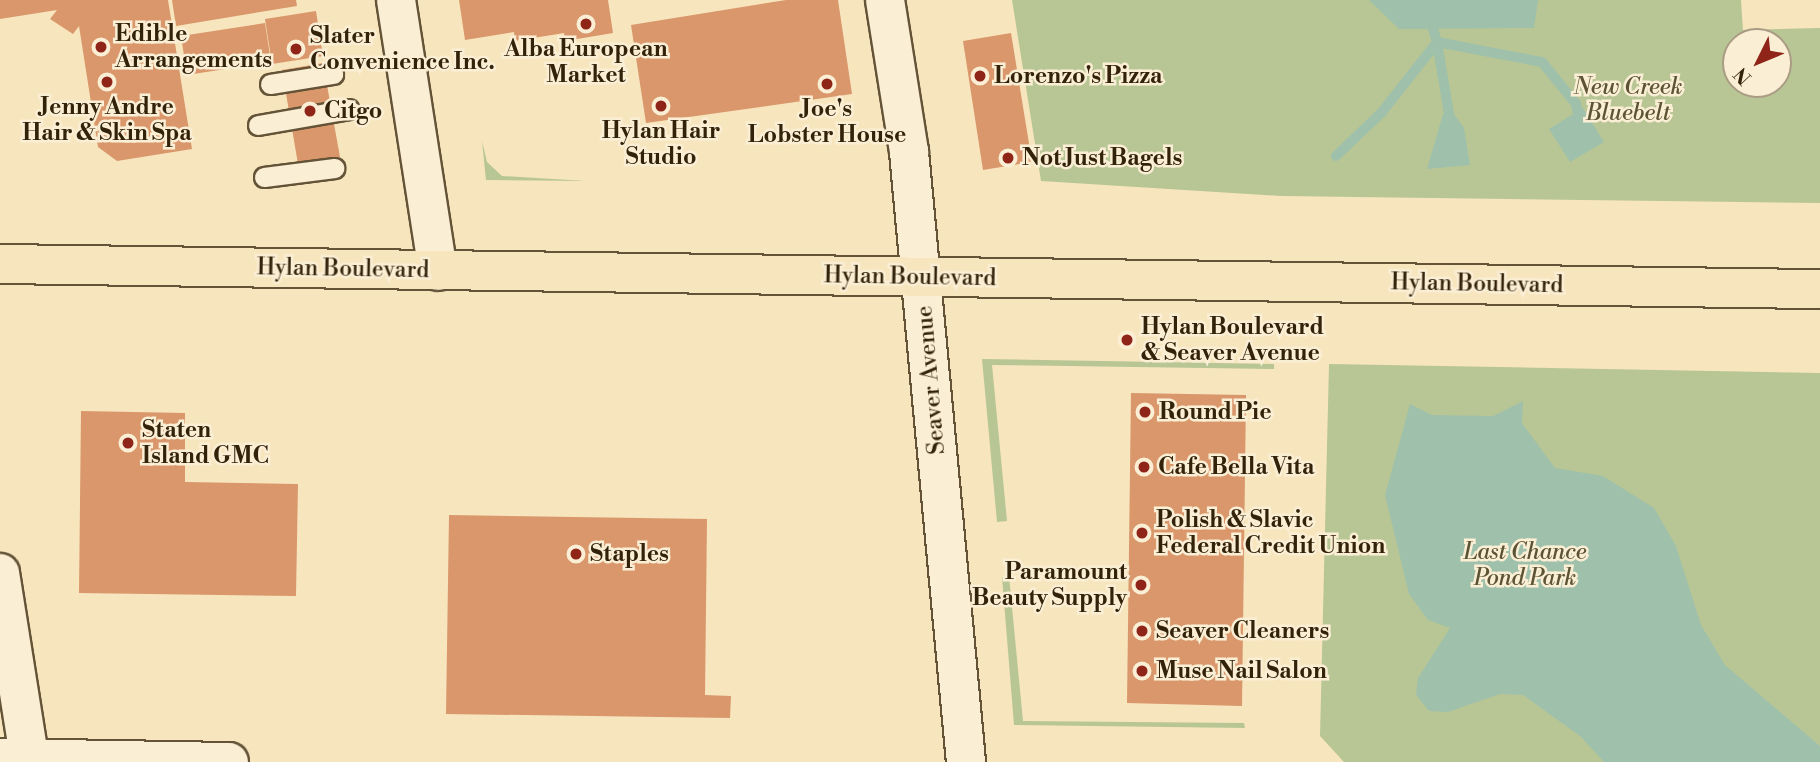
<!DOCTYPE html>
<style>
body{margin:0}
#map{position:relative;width:1820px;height:762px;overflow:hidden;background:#f7e5be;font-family:"Libre Bodoni",serif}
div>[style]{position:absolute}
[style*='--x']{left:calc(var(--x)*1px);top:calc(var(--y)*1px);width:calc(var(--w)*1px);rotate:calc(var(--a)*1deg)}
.green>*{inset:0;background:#b8c695}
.water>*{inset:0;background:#9fc0ab}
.stream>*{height:10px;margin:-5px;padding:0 5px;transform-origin:5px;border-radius:5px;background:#9fc0ab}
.building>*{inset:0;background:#d9976b}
.roads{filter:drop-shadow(2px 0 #645337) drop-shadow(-2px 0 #645337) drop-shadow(0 2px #645337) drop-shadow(0 -2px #645337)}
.lane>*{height:19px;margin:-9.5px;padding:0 9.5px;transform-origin:9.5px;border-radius:9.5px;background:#faeed5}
.street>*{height:38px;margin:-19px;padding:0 19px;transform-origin:19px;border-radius:19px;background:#faeed5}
.primary>*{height:38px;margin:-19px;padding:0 19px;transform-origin:19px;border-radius:19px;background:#f7e5be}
.dots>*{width:19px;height:19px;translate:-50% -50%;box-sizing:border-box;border:4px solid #faeed5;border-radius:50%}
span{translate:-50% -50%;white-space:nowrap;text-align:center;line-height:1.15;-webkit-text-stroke:5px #faeed5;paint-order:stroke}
.poi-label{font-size:23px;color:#33220a;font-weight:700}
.left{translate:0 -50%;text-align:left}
.right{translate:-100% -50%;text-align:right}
.park-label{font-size:23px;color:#5b5334;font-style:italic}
.street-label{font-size:23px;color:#33220a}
.north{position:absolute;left:1722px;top:28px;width:70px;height:70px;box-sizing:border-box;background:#faeed5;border:2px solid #aa9c84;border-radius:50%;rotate:227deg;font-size:19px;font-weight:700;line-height:28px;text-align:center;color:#33220a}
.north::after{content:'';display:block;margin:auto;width:24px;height:32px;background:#8f2418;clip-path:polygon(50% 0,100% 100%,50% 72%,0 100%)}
</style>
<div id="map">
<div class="green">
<i style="clip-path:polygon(evenodd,1012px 0,1741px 0,1743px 30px,1820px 28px,1820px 203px,1282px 196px,1041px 181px,1012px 0,1736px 42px,1778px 42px,1778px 84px,1736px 84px,1736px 42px)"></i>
<i style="clip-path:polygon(482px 141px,487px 162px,502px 176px,586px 181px,486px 180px)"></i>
<i style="clip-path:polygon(982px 359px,1274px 364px,1274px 369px,992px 365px,1007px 521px,997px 522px)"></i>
<i style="clip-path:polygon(1329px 364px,1820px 373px,1820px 762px,1344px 762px,1320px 736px)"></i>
<i style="clip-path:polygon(1009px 576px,1023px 721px,1244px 723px,1245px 728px,1014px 725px,1002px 577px)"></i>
</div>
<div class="water">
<i style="clip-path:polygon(1369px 0,1538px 0,1534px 28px,1399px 29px)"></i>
<i style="clip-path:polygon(1583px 108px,1604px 142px,1570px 162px,1549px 129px)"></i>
<i style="clip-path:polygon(1452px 111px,1464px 128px,1470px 165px,1427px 169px,1443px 114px)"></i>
<i style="clip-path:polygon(1523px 401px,1522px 423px,1555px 468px,1603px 476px,1654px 508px,1676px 546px,1701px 625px,1725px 665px,1820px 746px,1820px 762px,1604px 762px,1580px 736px,1523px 695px,1500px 694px,1448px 712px,1429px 711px,1416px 695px,1418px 678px,1450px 628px,1428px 620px,1409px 594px,1385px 495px,1410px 404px,1432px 415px,1493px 416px)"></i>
</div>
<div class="stream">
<i style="--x:1424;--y:0;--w:44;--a:72.8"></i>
<i style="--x:1437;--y:42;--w:85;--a:80.5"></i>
<i style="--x:1336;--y:156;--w:64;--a:-43.7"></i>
<i style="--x:1382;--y:112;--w:89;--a:-51.8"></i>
<i style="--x:1437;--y:42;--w:107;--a:10.8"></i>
<i style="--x:1542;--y:62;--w:54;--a:51"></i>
<i style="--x:1576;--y:104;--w:20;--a:79"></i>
</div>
<div class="building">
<i style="clip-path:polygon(0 0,168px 0,192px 149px,117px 161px,98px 147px,79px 26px,73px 34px,50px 19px,57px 10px,0 19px)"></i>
<i style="clip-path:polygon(172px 0,296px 0,297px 6px,176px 26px)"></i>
<i style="clip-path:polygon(459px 0,608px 0,613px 33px,565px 41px,564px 33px,515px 41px,514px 32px,465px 40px)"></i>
<i style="clip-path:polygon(786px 0,838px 0,852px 94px,646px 123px,631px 25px)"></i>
<i style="clip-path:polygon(316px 11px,323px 56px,272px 64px,265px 19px)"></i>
<i style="clip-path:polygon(265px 23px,271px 62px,187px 75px,181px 36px)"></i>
<i style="clip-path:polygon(1011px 33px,1032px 162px,983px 170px,963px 41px)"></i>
<i style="clip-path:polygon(323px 63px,340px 157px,298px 164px,282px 70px)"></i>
<i style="clip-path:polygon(1131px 393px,1246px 395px,1242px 706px,1127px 703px)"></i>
<i style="clip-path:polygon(81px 411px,185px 413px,185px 482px,298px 484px,296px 596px,79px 593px)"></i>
<i style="clip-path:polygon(449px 515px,707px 519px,705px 695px,731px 696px,730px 718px,446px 714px)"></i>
</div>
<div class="roads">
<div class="lane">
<i style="--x:270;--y:84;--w:64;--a:-9"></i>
<i style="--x:258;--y:125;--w:92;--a:-10"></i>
<i style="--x:264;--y:177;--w:71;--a:-7.3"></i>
</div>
<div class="street">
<i style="--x:396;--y:0;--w:274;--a:81.2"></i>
<i style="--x:885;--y:0;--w:154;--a:81"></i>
<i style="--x:909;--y:152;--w:613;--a:84.66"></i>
<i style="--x:0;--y:573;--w:191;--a:81"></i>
<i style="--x:0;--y:758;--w:229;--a:1"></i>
</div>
<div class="primary">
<i style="--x:0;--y:264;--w:1820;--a:0.79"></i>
</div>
</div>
<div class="dots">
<i style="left:586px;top:24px;background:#8f2418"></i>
<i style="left:101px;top:47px;background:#8f2418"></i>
<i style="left:296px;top:49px;background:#8f2418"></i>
<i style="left:980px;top:76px;background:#8f2418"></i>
<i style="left:107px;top:82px;background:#8f2418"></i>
<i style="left:827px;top:84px;background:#8f2418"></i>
<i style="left:661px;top:106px;background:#8f2418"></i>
<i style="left:310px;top:111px;background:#8f2418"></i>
<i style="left:1008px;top:158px;background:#8f2418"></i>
<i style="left:1127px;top:340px;background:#8f2418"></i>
<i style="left:1145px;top:412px;background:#8f2418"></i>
<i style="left:128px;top:443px;background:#8f2418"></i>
<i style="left:1144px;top:467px;background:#8f2418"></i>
<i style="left:1142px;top:533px;background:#8f2418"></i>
<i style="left:576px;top:554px;background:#8f2418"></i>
<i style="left:1141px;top:585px;background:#8f2418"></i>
<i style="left:1142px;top:631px;background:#8f2418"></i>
<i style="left:1142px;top:671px;background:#8f2418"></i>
</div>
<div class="poi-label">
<span class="left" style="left:115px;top:47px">Edible<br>Arrangements</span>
<span class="left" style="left:310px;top:49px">Slater<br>Convenience Inc.</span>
<span style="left:586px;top:62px">Alba European<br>Market</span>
<span class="left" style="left:994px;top:76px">Lorenzo's Pizza</span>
<span style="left:107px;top:120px">Jenny Andre<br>Hair &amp; Skin Spa</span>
<span style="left:827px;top:122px">Joe's<br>Lobster House</span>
<span class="left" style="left:324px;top:111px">Citgo</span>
<span style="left:661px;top:144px">Hylan Hair<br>Studio</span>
<span class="left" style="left:1022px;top:158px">Not Just Bagels</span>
<span class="left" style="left:1141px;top:340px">Hylan Boulevard<br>&amp; Seaver Avenue</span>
<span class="left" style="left:1159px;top:412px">Round Pie</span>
<span class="left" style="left:142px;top:443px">Staten<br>Island GMC</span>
<span class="left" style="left:1158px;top:467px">Cafe Bella Vita</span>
<span class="left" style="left:1156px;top:533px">Polish &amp; Slavic<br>Federal Credit Union</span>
<span class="left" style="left:590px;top:554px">Staples</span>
<span class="right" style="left:1127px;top:585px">Paramount<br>Beauty Supply</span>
<span class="left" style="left:1156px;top:631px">Seaver Cleaners</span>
<span class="left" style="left:1156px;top:671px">Muse Nail Salon</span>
</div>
<div class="park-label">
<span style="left:1628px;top:100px">New Creek<br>Bluebelt</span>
<span style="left:1525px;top:565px">Last Chance<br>Pond Park</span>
</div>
<div class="street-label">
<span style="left:343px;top:269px;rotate:1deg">Hylan Boulevard</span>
<span style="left:910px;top:277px;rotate:1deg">Hylan Boulevard</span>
<span style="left:1477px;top:284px;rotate:1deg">Hylan Boulevard</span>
<span style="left:931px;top:380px;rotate:-95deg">Seaver Avenue</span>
</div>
<div class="north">N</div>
</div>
